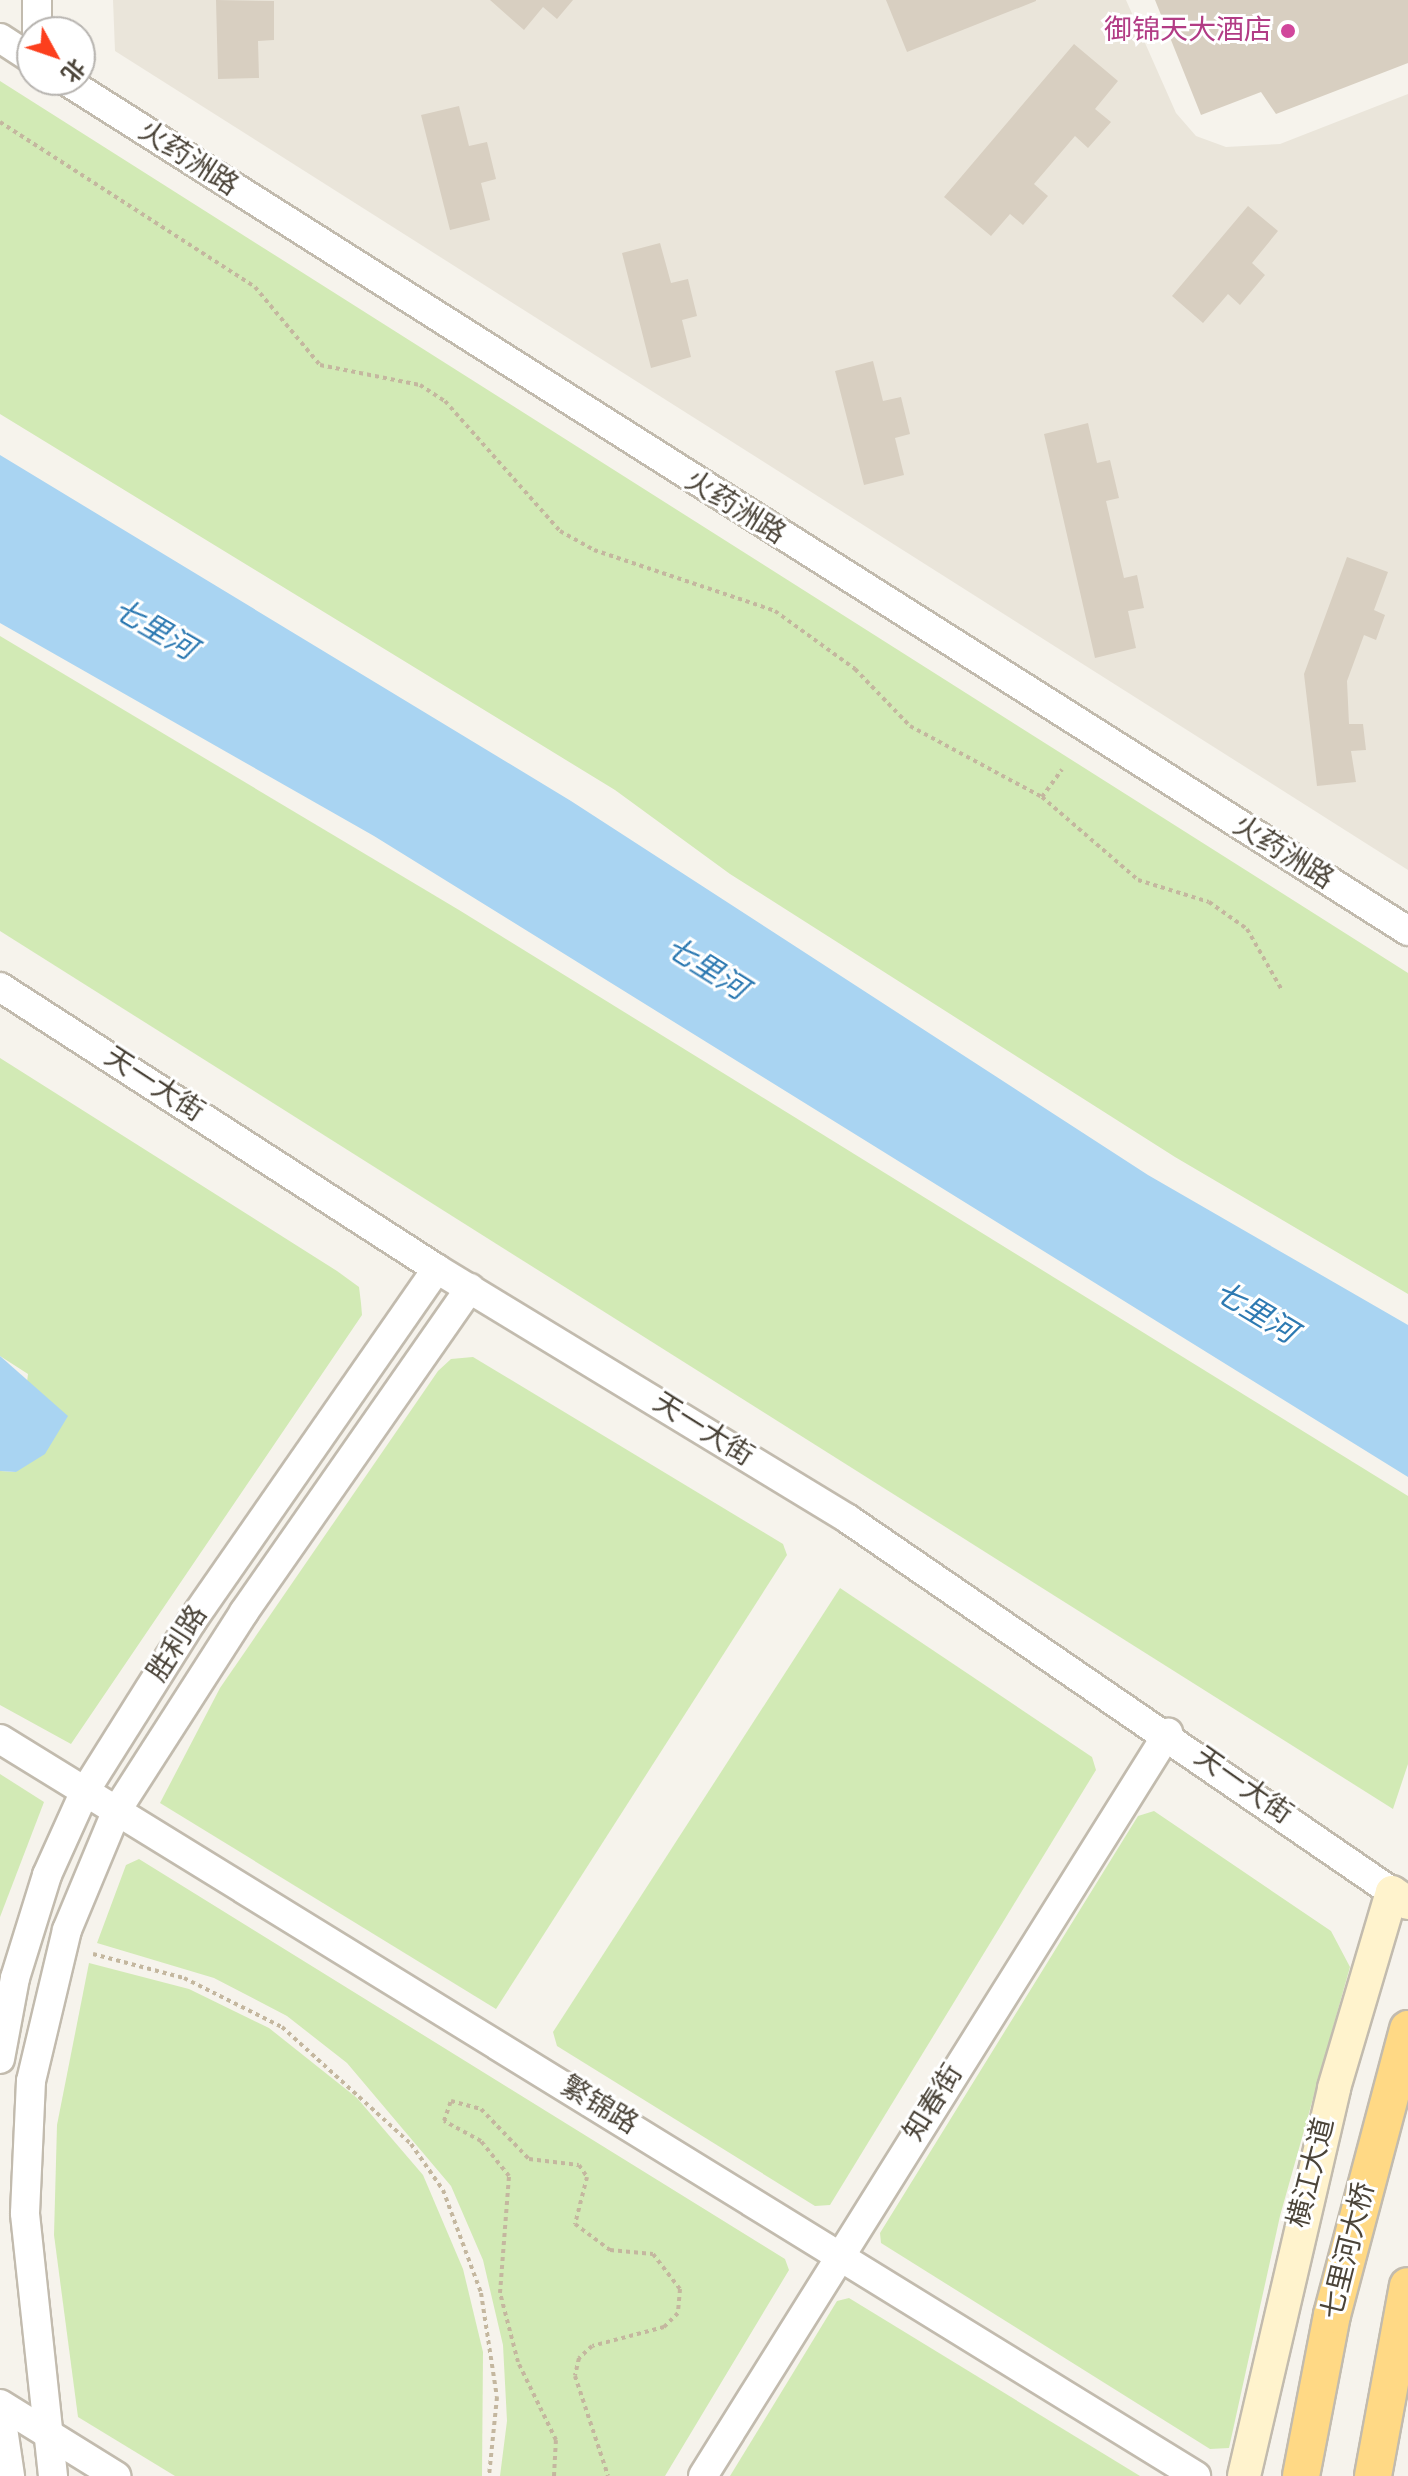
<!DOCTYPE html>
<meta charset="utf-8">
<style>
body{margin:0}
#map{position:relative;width:1408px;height:2476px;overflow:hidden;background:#f6f3ec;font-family:"Alegreya Sans","Noto Sans SC",sans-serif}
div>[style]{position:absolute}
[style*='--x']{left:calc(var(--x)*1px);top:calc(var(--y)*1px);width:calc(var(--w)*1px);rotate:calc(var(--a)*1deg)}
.residential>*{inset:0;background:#eae5da}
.green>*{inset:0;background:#d2eab5}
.water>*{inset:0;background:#a9d4f2}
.building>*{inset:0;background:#d8cfc1}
.path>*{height:4px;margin-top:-2px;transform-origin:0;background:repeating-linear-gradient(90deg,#c4b79f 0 4px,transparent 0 8px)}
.roads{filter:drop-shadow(2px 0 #c2bbae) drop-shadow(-2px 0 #c2bbae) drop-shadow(0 2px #c2bbae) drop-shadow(0 -2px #c2bbae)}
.tertiary>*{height:28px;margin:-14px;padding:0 14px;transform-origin:14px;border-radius:14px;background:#fff}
.secondary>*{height:32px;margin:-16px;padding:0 16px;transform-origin:16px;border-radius:16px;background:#fff3cd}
.trunk>*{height:36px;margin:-18px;padding:0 18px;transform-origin:18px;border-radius:18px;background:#ffd985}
.dots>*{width:22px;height:22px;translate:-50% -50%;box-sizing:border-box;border:4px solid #fff;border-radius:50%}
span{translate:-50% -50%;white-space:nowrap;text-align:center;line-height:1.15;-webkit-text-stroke:6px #fff;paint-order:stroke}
.hotel-label{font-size:28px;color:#b23c85}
.right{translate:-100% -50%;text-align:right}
.street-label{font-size:28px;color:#4b4439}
.water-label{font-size:30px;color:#2e7ab2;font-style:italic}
.north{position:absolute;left:16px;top:16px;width:80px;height:80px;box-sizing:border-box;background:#fff;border:2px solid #b7b4b0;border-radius:50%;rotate:130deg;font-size:22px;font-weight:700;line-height:32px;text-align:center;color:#4b4439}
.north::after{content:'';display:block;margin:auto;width:28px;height:36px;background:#fc3f1d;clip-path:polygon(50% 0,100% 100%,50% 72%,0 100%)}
</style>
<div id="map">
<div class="residential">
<i style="clip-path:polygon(113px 0,1126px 0,1176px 113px,1196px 136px,1226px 147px,1280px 144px,1408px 94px,1408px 870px,115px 51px)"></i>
</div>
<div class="green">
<i style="clip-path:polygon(0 81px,1408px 973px,1408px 1294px,1175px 1157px,730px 874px,615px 790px,0 414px)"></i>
<i style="clip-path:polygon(0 636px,459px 910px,1408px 1496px,1408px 1764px,1393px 1809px,0 931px)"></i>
<i style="clip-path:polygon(0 1058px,337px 1271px,359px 1287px,361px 1303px,362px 1315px,71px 1744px,0 1705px,0 1471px,16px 1472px,28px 1374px,0 1356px)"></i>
<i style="clip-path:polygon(473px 1357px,783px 1544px,787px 1555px,496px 2009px,160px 1803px,220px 1688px,438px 1371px,451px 1359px)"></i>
<i style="clip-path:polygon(840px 1588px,1092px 1757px,1096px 1770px,830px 2205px,815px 2206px,557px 2046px,553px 2032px)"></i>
<i style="clip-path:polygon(0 1774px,44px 1802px,0 1917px)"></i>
<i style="clip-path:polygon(1154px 1811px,1331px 1931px,1350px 1967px,1280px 2216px,1229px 2448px,1210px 2449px,881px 2243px,880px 2233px,1138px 1816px)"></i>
<i style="clip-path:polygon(139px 1859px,785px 2259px,789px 2270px,665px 2476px,500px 2476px,507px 2421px,503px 2345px,483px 2260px,451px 2186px,347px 2063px,287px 2016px,214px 1978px,97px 1943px,126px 1865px)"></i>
<i style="clip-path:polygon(89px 1963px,189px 1989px,269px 2028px,357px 2098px,423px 2175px,463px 2269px,483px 2352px,482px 2476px,175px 2476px,78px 2417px,54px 2235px,57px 2125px)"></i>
<i style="clip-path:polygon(849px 2298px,1140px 2476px,730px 2476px,837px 2301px)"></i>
</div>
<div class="water">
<i style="clip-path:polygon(0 455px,571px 801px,1148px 1175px,1408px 1325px,1408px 1477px,374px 836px,0 623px)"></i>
<i style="clip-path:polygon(0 1356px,68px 1416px,45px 1454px,16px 1472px,0 1471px)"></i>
</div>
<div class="building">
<i style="clip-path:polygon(216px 0,274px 1px,274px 40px,258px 41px,259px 78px,218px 79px)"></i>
<i style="clip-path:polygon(490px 0,573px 0,557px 19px,543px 7px,524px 30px)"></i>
<i style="clip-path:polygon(886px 0,1036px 0,1036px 1px,907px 52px)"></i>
<i style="clip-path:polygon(1155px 0,1408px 0,1408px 63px,1276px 114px,1261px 92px,1201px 115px)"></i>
<i style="clip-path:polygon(1074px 44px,1118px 81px,1095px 109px,1111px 122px,1088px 148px,1075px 136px,1034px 184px,1048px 196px,1023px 225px,1010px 214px,991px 236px,944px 197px)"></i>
<i style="clip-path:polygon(459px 106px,469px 146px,487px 142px,496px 179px,481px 183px,490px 220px,450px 230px,421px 115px)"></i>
<i style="clip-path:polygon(1248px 206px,1278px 231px,1252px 263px,1265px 275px,1240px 305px,1228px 294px,1203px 323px,1172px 296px)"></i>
<i style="clip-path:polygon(660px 243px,671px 283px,688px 279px,697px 316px,682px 320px,691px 357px,651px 368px,622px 253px)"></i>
<i style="clip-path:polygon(873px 361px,883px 401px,901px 397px,910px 434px,895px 438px,904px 475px,864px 485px,835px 371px)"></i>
<i style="clip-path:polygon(1088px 423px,1097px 463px,1110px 460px,1119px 498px,1106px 501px,1124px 578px,1137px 575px,1144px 608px,1128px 611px,1136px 648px,1095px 658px,1044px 434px)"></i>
<i style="clip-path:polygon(1347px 557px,1388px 572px,1374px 610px,1385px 615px,1376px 640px,1364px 635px,1347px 681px,1349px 724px,1363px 724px,1366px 750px,1351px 751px,1356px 782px,1317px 786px,1304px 674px)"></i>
</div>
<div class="path">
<i style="--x:0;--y:122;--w:304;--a:32.9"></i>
<i style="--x:255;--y:287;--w:102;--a:50.2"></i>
<i style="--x:320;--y:365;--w:102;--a:11.3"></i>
<i style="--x:420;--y:385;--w:30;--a:33"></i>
<i style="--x:445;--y:401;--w:174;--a:48.5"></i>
<i style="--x:560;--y:531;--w:39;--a:29"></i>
<i style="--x:594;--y:550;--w:191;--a:18.6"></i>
<i style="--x:775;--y:611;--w:99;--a:35.9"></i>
<i style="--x:855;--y:669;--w:79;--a:46"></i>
<i style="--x:910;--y:726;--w:150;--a:28.3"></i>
<i style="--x:1042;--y:797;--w:127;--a:40.8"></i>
<i style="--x:1138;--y:880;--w:74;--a:17.2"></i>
<i style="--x:1209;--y:902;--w:47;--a:35.4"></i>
<i style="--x:1247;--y:929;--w:70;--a:60.2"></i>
<i style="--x:1042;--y:797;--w:34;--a:-54"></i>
<i style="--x:93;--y:1954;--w:94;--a:14.8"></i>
<i style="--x:184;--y:1978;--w:110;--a:26.6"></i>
<i style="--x:282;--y:2027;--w:174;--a:42.2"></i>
<i style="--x:411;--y:2144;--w:56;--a:55.2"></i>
<i style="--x:443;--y:2190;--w:110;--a:69.7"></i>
<i style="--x:481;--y:2293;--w:105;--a:81.3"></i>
<i style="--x:497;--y:2397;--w:79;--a:95.8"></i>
<i style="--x:554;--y:2476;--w:36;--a:-87"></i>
<i style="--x:556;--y:2440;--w:87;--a:-116"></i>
<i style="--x:518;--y:2362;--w:71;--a:-104.6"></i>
<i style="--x:500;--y:2293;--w:117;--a:-85.6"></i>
<i style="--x:509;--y:2176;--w:45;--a:-128.7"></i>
<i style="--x:481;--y:2141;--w:42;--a:-151.6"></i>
<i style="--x:444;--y:2121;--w:21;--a:-71"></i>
<i style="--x:451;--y:2101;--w:31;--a:15"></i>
<i style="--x:481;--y:2109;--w:69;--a:46.2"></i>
<i style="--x:529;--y:2159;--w:50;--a:6.8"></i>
<i style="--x:579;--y:2165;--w:14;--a:56"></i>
<i style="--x:587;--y:2177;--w:49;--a:104.3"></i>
<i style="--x:575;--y:2224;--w:44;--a:36.6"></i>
<i style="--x:610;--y:2250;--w:43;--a:5.3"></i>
<i style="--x:653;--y:2254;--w:44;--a:52.4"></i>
<i style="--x:680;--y:2289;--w:24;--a:95"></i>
<i style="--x:678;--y:2313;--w:20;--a:135"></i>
<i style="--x:664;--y:2327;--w:74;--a:165.2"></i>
<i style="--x:592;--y:2346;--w:18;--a:137"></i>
<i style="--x:579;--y:2358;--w:18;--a:103"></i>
<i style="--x:575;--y:2376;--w:105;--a:71.7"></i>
</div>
<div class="roads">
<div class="tertiary">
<i style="--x:37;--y:32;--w:32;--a:-90"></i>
<i style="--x:0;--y:38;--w:38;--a:33"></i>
<i style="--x:65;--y:80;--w:1590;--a:32.36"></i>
<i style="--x:0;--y:987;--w:520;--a:32.83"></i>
<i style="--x:437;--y:1269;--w:481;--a:31.3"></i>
<i style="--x:848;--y:1519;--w:660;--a:34.44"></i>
<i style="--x:0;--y:1739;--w:1405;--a:31.64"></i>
<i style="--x:0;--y:2059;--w:82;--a:-79.5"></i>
<i style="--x:15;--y:1978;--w:108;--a:-72.7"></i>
<i style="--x:47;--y:1875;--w:92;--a:-65.7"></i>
<i style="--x:85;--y:1791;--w:201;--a:-57.8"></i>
<i style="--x:192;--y:1621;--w:429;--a:-55.2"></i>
<i style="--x:0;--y:2404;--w:137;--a:31.8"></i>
<i style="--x:0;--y:2408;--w:69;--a:81.6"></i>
<i style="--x:53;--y:2476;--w:264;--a:-96.1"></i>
<i style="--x:25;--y:2213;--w:132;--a:-87.4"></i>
<i style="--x:31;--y:2081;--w:155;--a:-76.6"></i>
<i style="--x:67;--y:1930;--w:130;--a:-67.4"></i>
<i style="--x:117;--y:1810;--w:235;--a:-57.3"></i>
<i style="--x:244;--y:1612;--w:395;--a:-55.1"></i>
<i style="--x:703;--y:2476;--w:877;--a:-57.96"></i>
</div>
<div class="secondary">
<i style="--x:1244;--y:2476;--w:398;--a:-76.9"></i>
<i style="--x:1334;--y:2088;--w:204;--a:-73.5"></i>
<i style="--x:1392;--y:1892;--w:19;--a:35"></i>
</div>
<div class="trunk">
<i style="--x:1301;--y:2476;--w:164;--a:-79.1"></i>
<i style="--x:1332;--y:2315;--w:296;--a:-75.1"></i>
<i style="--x:1373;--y:2476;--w:193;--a:-79.6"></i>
</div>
</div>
<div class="dots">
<i style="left:1288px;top:31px;background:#d1479c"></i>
</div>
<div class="hotel-label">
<span class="right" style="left:1272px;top:31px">御锦天大酒店</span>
</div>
<div class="street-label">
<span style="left:188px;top:159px;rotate:33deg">火药洲路</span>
<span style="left:735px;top:508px;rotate:32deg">火药洲路</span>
<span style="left:1283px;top:853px;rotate:32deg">火药洲路</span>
<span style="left:154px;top:1085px;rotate:33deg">天一大街</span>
<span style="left:703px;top:1430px;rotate:32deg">天一大街</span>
<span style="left:178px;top:1644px;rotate:-57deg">胜利路</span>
<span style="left:1243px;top:1786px;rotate:35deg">天一大街</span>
<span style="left:934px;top:2103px;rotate:-58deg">知春街</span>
<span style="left:599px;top:2106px;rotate:31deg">繁锦路</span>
<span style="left:1312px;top:2173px;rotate:-76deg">横江大道</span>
<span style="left:1349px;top:2251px;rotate:-76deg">七里河大桥</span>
</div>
<div class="water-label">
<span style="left:154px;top:630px;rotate:30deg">七里河</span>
<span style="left:706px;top:969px;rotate:32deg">七里河</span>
<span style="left:1255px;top:1313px;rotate:31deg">七里河</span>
</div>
<div class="north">北</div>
</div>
